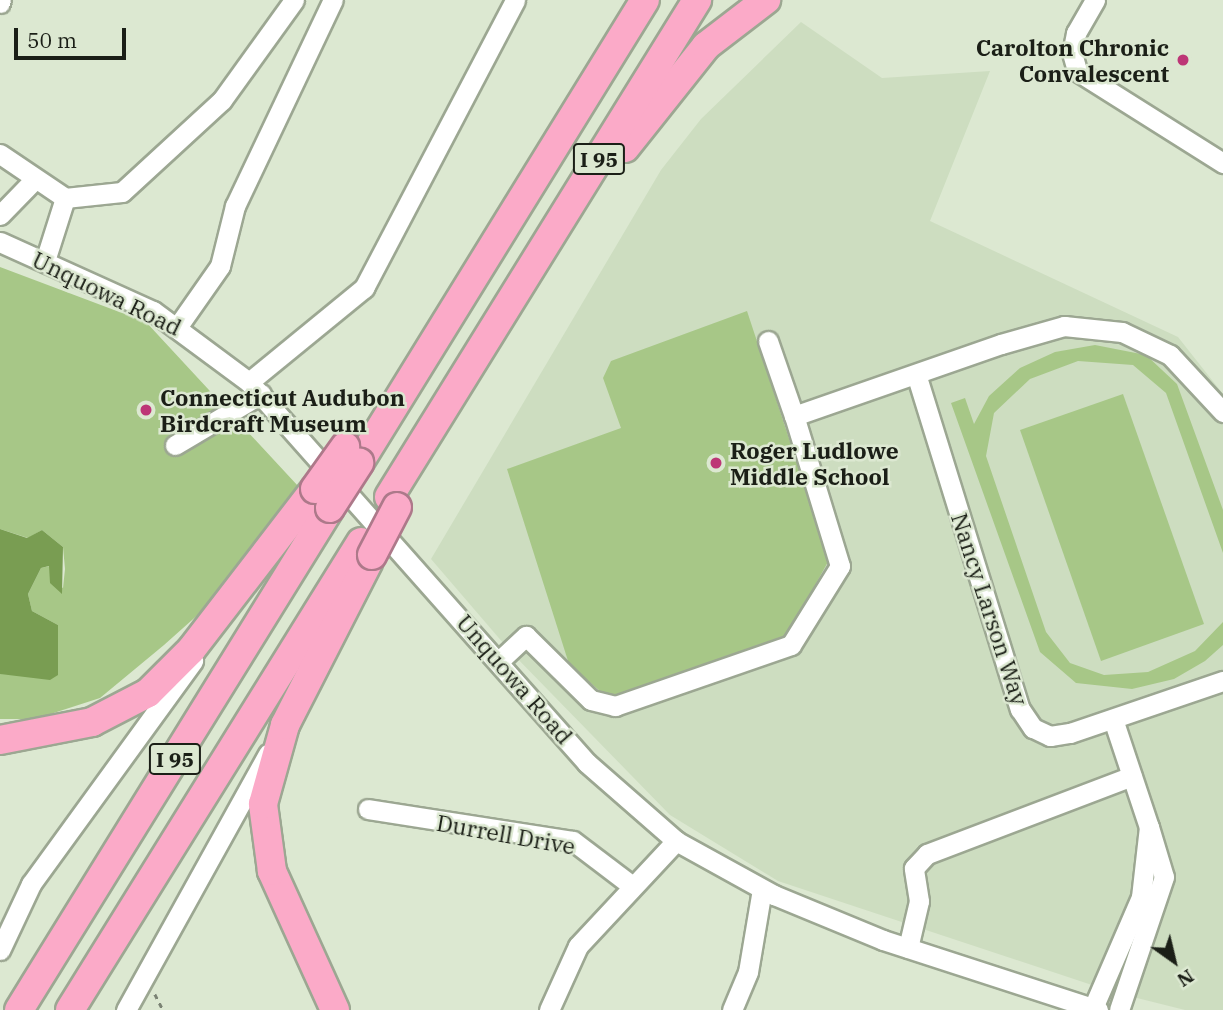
<!DOCTYPE html>
<style>
body{margin:0}
#map{position:relative;width:1223px;height:1010px;overflow:hidden;background:#dce8d1;font-family:"IBM Plex Serif",serif}
div>[style]{position:absolute}
[style*='--x']{left:calc(var(--x)*1px);top:calc(var(--y)*1px);width:calc(var(--w)*1px);rotate:calc(var(--a)*1deg)}
.built>*{inset:0;background:#cdddc0}
.green>*{inset:0;background:#a7c787}
.water>*{inset:0;background:#799d52}
.path>*{height:2.5px;margin-top:-1.25px;transform-origin:0;background:repeating-linear-gradient(90deg,#7b8374 0 5px,transparent 0 10px)}
.roads{filter:drop-shadow(2px 0 #9ca792) drop-shadow(-2px 0 #9ca792) drop-shadow(0 2px #9ca792) drop-shadow(0 -2px #9ca792)}
.minor>*{height:19px;margin:-9.5px;padding:0 9.5px;transform-origin:9.5px;border-radius:9.5px;background:#fff}
.highway>*{height:28px;margin:-14px;padding:0 14px;transform-origin:14px;border-radius:14px;background:#fbaac8}
.bridges{filter:drop-shadow(2px 0 #ad798a) drop-shadow(-2px 0 #ad798a) drop-shadow(0 2px #ad798a) drop-shadow(0 -2px #ad798a)}
.highway-bridge>*{height:28px;margin:-14px;padding:0 14px;transform-origin:14px;border-radius:14px;background:#fbaac8}
.dots>*{width:19px;height:19px;translate:-50% -50%;box-sizing:border-box;border:4px solid #dce8d1;border-radius:50%}
span{translate:-50% -50%;white-space:nowrap;text-align:center;line-height:1.15;-webkit-text-stroke:5px #dce8d1;paint-order:stroke}
.shield-label span{padding:2px 5px;background:#dce8d1;border:2px solid;border-radius:5px;-webkit-text-stroke-width:0}
.shield-label{font-size:21px;color:#1b1f17;font-weight:700}
.poi-label{font-size:23px;color:#1b1f17;font-weight:700}
.right{translate:-100% -50%;text-align:right}
.left{translate:0 -50%;text-align:left}
.street-label{font-size:23px;color:#1b1f17}
.north{position:absolute;left:1139px;top:926px;width:70px;height:70px;-webkit-text-stroke:5px #dce8d1;paint-order:stroke;rotate:146deg;font-size:19px;font-weight:700;line-height:28px;text-align:center;color:#1b1f17}
.north::after{content:'';display:block;margin:auto;width:24px;height:32px;background:#1b1f17;clip-path:polygon(50% 0,100% 100%,50% 72%,0 100%)}
.scale{position:absolute;left:14px;top:28px;width:112px;height:32px;box-sizing:border-box;border:4px solid #1b1f17;border-top:0;padding-left:9px;font-size:21px;line-height:24px;white-space:nowrap;color:#1b1f17;-webkit-text-stroke:5px #dce8d1;paint-order:stroke}
</style>
<div id="map">
<div class="built">
<i style="clip-path:polygon(801px 22px,882px 78px,990px 71px,930px 221px,1178px 337px,1223px 394px,1223px 1010px,1185px 1010px,1113px 992px,778px 881px,670px 815px,510px 651px,431px 559px,661px 170px,701px 119px)"></i>
</div>
<div class="green">
<i style="clip-path:polygon(0 267px,146px 322px,298px 486px,210px 604px,164px 645px,100px 698px,35px 719px,0 719px,0 674px,57px 675px,58px 625px,32px 611px,28px 594px,41px 568px,50px 566px,51px 581px,63px 588px,65px 569px,63px 547px,42px 530px,28px 538px,0 529px)"></i>
<i style="clip-path:polygon(747px 311px,829px 560px,786px 638px,609px 699px,569px 664px,507px 469px,621px 428px,603px 378px,611px 361px)"></i>
<i style="clip-path:polygon(1095px 345px,1146px 355px,1177px 384px,1223px 510px,1223px 553px,1166px 393px,1133px 365px,1078px 361px,1030px 379px,994px 413px,986px 456px,1046px 632px,1070px 663px,1104px 675px,1148px 672px,1195px 651px,1223px 622px,1223px 645px,1205px 661px,1174px 679px,1132px 689px,1076px 683px,1040px 652px,951px 403px,965px 398px,974px 424px,989px 396px,1020px 368px,1055px 352px)"></i>
<i style="clip-path:polygon(1123px 394px,1204px 624px,1101px 661px,1020px 430px)"></i>
</div>
<div class="water">
<i style="clip-path:polygon(0 529px,27px 538px,42px 530px,63px 547px,62px 594px,50px 583px,49px 566px,41px 568px,28px 594px,32px 611px,58px 625px,58px 675px,50px 680px,0 674px)"></i>
</div>
<div class="path">
<i style="--x:155;--y:994;--w:18;--a:63"></i>
</div>
<div class="roads">
<div class="minor">
<i style="--x:1095;--y:0;--w:38;--a:120"></i>
<i style="--x:1076;--y:33;--w:20;--a:101"></i>
<i style="--x:1072;--y:53;--w:19;--a:74"></i>
<i style="--x:1077;--y:71;--w:173;--a:32.2"></i>
<i style="--x:0;--y:3;--w:3;--a:-72"></i>
<i style="--x:0;--y:154;--w:78;--a:34.1"></i>
<i style="--x:65;--y:198;--w:57;--a:-6"></i>
<i style="--x:122;--y:192;--w:136;--a:-42.6"></i>
<i style="--x:222;--y:100;--w:123;--a:-54.2"></i>
<i style="--x:0;--y:215;--w:50;--a:-45.8"></i>
<i style="--x:0;--y:242;--w:168;--a:24.3"></i>
<i style="--x:153;--y:311;--w:119;--a:36.5"></i>
<i style="--x:249;--y:382;--w:509;--a:48.42"></i>
<i style="--x:587;--y:763;--w:118;--a:41.2"></i>
<i style="--x:676;--y:841;--w:112;--a:28.9"></i>
<i style="--x:774;--y:895;--w:118;--a:22.4"></i>
<i style="--x:883;--y:940;--w:226;--a:18"></i>
<i style="--x:45;--y:261;--w:66;--a:-72.4"></i>
<i style="--x:178;--y:326;--w:73;--a:-55"></i>
<i style="--x:220;--y:266;--w:62;--a:-76"></i>
<i style="--x:235;--y:206;--w:228;--a:-64.6"></i>
<i style="--x:768;--y:341;--w:79;--a:70.9"></i>
<i style="--x:917;--y:377;--w:348;--a:72.8"></i>
<i style="--x:1020;--y:709;--w:23;--a:56"></i>
<i style="--x:1033;--y:728;--w:19;--a:25"></i>
<i style="--x:1050;--y:736;--w:20;--a:-9"></i>
<i style="--x:1070;--y:733;--w:162;--a:-18.8"></i>
<i style="--x:249;--y:382;--w:149;--a:-39.3"></i>
<i style="--x:364;--y:288;--w:325;--a:-62.3"></i>
<i style="--x:175;--y:445;--w:100;--a:-30.7"></i>
<i style="--x:499;--y:661;--w:37;--a:-43"></i>
<i style="--x:526;--y:636;--w:91;--a:44.6"></i>
<i style="--x:591;--y:700;--w:25;--a:14"></i>
<i style="--x:615;--y:706;--w:186;--a:-19.1"></i>
<i style="--x:791;--y:645;--w:93;--a:-58.2"></i>
<i style="--x:840;--y:566;--w:157;--a:-107"></i>
<i style="--x:794;--y:416;--w:219;--a:-19.2"></i>
<i style="--x:1001;--y:344;--w:66;--a:-15.9"></i>
<i style="--x:1064;--y:326;--w:58;--a:5.9"></i>
<i style="--x:1122;--y:332;--w:53;--a:25.6"></i>
<i style="--x:1170;--y:355;--w:78;--a:47.1"></i>
<i style="--x:1113;--y:719;--w:114;--a:71.6"></i>
<i style="--x:368;--y:809;--w:207;--a:8.9"></i>
<i style="--x:573;--y:841;--w:73;--a:37.2"></i>
<i style="--x:908;--y:948;--w:48;--a:-76.8"></i>
<i style="--x:919;--y:901;--w:33;--a:-99"></i>
<i style="--x:914;--y:868;--w:19;--a:-47"></i>
<i style="--x:927;--y:854;--w:219;--a:-20.8"></i>
<i style="--x:0;--y:950;--w:73;--a:-64.8"></i>
<i style="--x:31;--y:884;--w:276;--a:-54"></i>
<i style="--x:1093;--y:1008;--w:121;--a:-66.6"></i>
<i style="--x:1141;--y:897;--w:70;--a:-83.5"></i>
<i style="--x:1149;--y:827;--w:52;--a:73.3"></i>
<i style="--x:1164;--y:877;--w:140;--a:108.7"></i>
<i style="--x:126;--y:1010;--w:293;--a:-61"></i>
<i style="--x:549;--y:1010;--w:70;--a:-65.6"></i>
<i style="--x:578;--y:946;--w:144;--a:-47"></i>
<i style="--x:732;--y:1010;--w:41;--a:-67.2"></i>
<i style="--x:748;--y:972;--w:84;--a:-80.4"></i>
</div>
<div class="highway">
<i style="--x:625;--y:148;--w:130;--a:-51.5"></i>
<i style="--x:706;--y:46;--w:76;--a:-37.5"></i>
<i style="--x:359;--y:463;--w:544;--a:-58.3"></i>
<i style="--x:389;--y:497;--w:585;--a:-58.21"></i>
<i style="--x:0;--y:740;--w:94;--a:-11.1"></i>
<i style="--x:92;--y:722;--w:63;--a:-27.4"></i>
<i style="--x:148;--y:693;--w:61;--a:-45"></i>
<i style="--x:191;--y:650;--w:203;--a:-52.4"></i>
<i style="--x:19;--y:1010;--w:591;--a:-58.22"></i>
<i style="--x:70;--y:1010;--w:551;--a:-58.13"></i>
<i style="--x:335;--y:1010;--w:153;--a:-114.4"></i>
<i style="--x:272;--y:871;--w:68;--a:-97.7"></i>
<i style="--x:263;--y:804;--w:82;--a:-74.4"></i>
<i style="--x:285;--y:725;--w:184;--a:-62.9"></i>
</div>
</div>
<div class="bridges">
<div class="highway-bridge">
<i style="--x:315;--y:489;--w:52;--a:-54.5"></i>
<i style="--x:330;--y:508;--w:54;--a:-57.2"></i>
<i style="--x:372;--y:555;--w:54;--a:-62.5"></i>
</div>
</div>
<div class="dots">
<i style="left:1183px;top:60px;background:#bd3676"></i>
<i style="left:146px;top:410px;background:#bd3676"></i>
<i style="left:716px;top:463px;background:#bd3676"></i>
</div>
<div class="shield-label">
<span style="left:599px;top:159px">I 95</span>
<span style="left:175px;top:759px">I 95</span>
</div>
<div class="poi-label">
<span class="right" style="left:1169px;top:60px">Carolton Chronic<br>Convalescent</span>
<span class="left" style="left:160px;top:410px">Connecticut Audubon<br>Birdcraft Museum</span>
<span class="left" style="left:730px;top:463px">Roger Ludlowe<br>Middle School</span>
</div>
<div class="street-label">
<span style="left:107px;top:293px;rotate:26deg">Unquowa Road</span>
<span style="left:990px;top:609px;rotate:72deg">Nancy Larson Way</span>
<span style="left:515px;top:679px;rotate:49deg">Unquowa Road</span>
<span style="left:506px;top:834px;rotate:10deg">Durrell Drive</span>
</div>
<div class="north">N</div>
<div class="scale">50 m</div>
</div>
